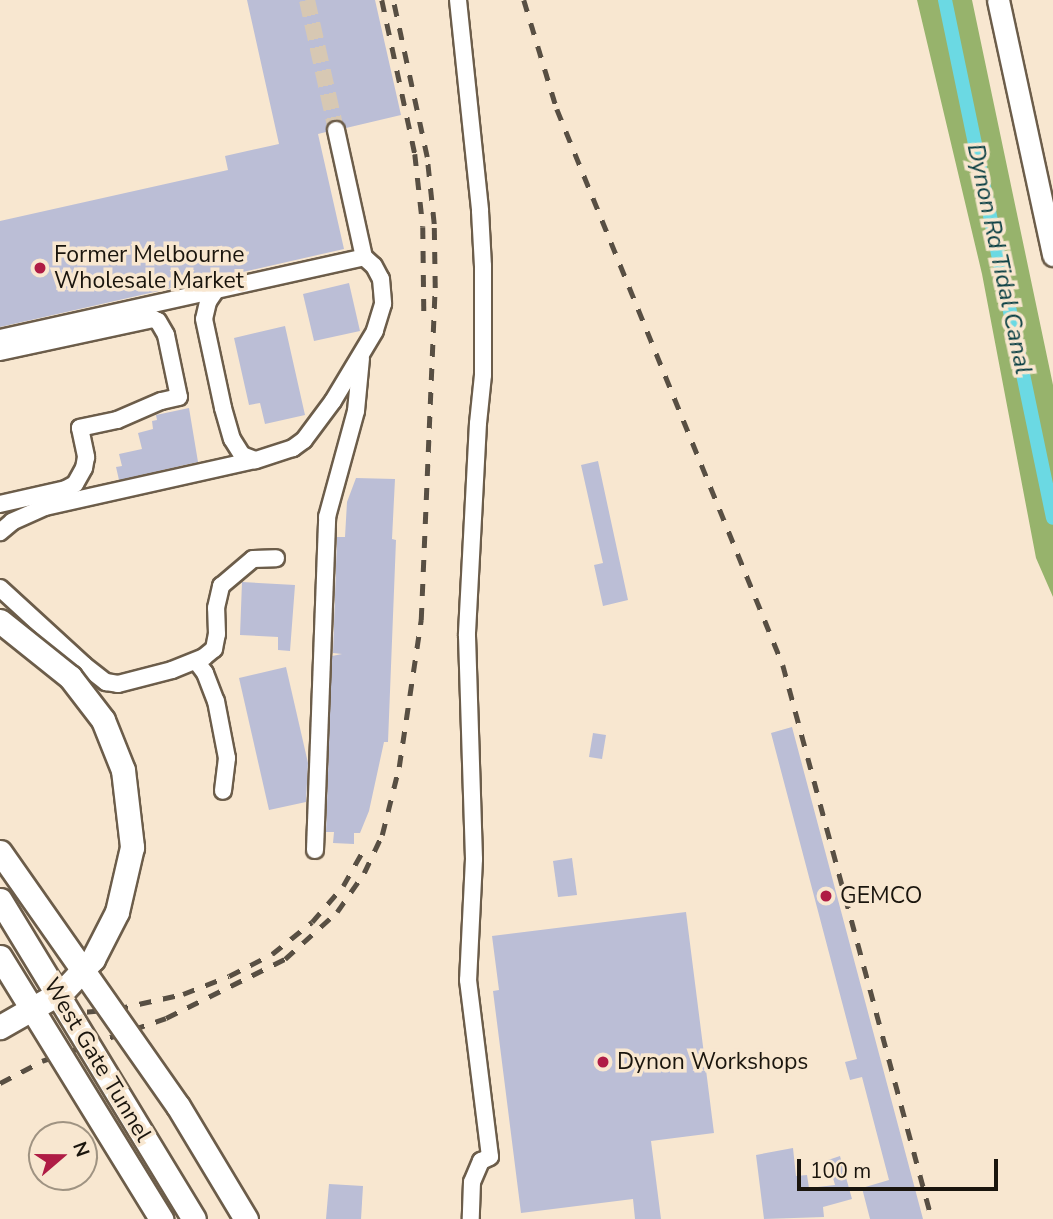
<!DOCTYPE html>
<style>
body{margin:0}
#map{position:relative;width:1053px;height:1219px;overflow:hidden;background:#f8e7d0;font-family:"Nunito Sans",sans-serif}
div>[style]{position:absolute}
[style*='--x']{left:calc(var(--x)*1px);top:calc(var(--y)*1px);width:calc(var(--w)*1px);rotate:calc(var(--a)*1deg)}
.forest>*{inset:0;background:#97b36c}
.canal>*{height:14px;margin:-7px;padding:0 7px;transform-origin:7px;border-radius:7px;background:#6bd9e3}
.building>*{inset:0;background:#bbbed6}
.minor-tunnel>*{height:16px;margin-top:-8px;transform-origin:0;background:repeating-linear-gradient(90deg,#d7c8b3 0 16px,transparent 0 24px)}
.roads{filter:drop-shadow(2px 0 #6c5d4a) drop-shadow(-2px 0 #6c5d4a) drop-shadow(0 2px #6c5d4a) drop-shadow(0 -2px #6c5d4a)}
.minor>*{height:16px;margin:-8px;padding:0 8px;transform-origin:8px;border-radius:8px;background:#fff}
.major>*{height:21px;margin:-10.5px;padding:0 10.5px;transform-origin:10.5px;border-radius:10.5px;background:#fff}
.rail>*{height:4.5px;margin-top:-2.25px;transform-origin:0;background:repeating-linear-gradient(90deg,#584f43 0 12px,transparent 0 24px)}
.bridges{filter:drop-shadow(2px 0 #6c5d4a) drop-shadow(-2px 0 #6c5d4a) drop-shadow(0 2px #6c5d4a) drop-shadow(0 -2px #6c5d4a)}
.highway-bridge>*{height:23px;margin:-11.5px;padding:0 11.5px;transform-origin:11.5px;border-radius:11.5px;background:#fff}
.dots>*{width:19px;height:19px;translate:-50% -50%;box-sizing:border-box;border:4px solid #f8e7d0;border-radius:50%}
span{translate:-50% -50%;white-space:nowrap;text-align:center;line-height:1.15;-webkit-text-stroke:7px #f8e7d0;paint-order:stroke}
.poi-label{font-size:23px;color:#1a150d}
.left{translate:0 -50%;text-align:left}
.street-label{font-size:23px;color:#1a150d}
.water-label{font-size:24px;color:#063c41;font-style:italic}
.north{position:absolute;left:28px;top:1121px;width:70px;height:70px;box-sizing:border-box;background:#f8e7d0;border:2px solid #9f9382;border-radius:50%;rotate:70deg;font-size:19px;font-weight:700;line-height:28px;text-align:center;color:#1a150d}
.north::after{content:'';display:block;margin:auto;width:24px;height:32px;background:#af1c45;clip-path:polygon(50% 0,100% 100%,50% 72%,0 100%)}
.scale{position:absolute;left:797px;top:1159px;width:201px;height:32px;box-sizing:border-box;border:4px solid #1a150d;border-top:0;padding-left:9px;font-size:21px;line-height:24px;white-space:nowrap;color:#1a150d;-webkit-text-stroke:5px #f8e7d0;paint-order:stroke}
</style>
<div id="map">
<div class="forest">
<i style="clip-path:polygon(917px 0,972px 0,1053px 385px,1053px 597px,1036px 558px,982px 274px)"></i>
</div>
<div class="canal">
<i style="--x:945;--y:0;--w:529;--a:78.22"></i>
</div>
<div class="building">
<i style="clip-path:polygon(247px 0,375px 0,401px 115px,346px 128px,340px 120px,333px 120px,326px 126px,326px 132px,318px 134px,344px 249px,0 327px,0 221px,228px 170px,225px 156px,279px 144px)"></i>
<i style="clip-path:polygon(349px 283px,360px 331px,314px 341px,303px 294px)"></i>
<i style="clip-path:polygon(285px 326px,305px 415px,265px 424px,260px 403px,249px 405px,234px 338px)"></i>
<i style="clip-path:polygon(189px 408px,198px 462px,119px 480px,116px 467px,122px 466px,119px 454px,142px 449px,138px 433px,153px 429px,152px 421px,157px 420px,156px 415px)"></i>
<i style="clip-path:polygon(598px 461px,628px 600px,603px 606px,594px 565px,603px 563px,581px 465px)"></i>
<i style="clip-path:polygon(356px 478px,395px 479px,392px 539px,396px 540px,388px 742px,384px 742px,369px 811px,360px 833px,354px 833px,354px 844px,333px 843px,334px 832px,326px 832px,332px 656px,342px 654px,333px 653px,337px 537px,345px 537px,347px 502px)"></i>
<i style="clip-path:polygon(242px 582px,295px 585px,290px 651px,278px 650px,278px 637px,240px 635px)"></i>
<i style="clip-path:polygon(286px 667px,308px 763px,306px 802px,269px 810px,239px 678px)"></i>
<i style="clip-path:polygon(792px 727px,923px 1219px,870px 1219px,862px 1188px,889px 1180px,862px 1077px,850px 1080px,845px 1062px,857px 1059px,771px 733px)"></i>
<i style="clip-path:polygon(593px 733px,606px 735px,602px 759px,589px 757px)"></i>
<i style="clip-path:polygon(572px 858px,577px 895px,558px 897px,553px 861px)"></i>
<i style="clip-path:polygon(686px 912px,714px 1133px,651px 1141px,661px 1219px,635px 1219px,633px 1199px,521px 1213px,493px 991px,499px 990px,492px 936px)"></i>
<i style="clip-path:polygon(793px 1148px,796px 1176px,807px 1175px,809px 1188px,835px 1185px,828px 1160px,840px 1156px,852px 1199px,823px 1207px,824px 1217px,764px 1219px,756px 1155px)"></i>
<i style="clip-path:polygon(329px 1184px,363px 1186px,361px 1219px,326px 1219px)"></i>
</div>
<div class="minor-tunnel">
<i style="--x:307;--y:0;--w:133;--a:77.4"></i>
</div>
<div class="roads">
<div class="minor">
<i style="--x:458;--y:0;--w:212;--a:84"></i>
<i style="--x:480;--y:211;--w:55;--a:86.9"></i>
<i style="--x:483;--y:266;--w:109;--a:90"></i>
<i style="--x:483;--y:375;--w:48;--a:95.9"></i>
<i style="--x:478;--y:423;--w:213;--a:93"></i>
<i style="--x:467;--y:636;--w:223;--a:88.2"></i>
<i style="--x:474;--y:859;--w:121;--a:92.8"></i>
<i style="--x:468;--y:980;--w:178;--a:82.9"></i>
<i style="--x:490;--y:1157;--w:10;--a:156"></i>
<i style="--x:481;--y:1161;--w:23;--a:113"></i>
<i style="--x:472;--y:1182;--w:37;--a:92"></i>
<i style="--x:336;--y:130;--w:130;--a:77.6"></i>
<i style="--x:216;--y:290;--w:14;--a:124"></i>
<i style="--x:208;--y:302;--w:17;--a:103"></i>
<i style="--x:204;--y:319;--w:91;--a:77.9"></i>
<i style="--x:223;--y:408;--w:32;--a:74"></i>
<i style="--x:232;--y:439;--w:19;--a:58"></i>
<i style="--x:242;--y:455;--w:14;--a:21"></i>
<i style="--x:0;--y:338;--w:373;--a:-12.5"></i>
<i style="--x:364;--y:257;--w:13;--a:42"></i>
<i style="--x:374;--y:266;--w:15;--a:62"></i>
<i style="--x:381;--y:279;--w:25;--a:85"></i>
<i style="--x:383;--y:304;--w:28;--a:107"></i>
<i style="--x:375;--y:331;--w:82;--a:121"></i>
<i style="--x:333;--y:401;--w:49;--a:126.6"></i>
<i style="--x:304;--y:440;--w:14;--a:144"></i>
<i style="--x:293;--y:448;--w:40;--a:162"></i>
<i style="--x:255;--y:460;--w:215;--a:167.4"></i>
<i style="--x:45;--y:507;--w:36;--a:156"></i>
<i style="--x:12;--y:522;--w:16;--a:140"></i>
<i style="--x:0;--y:352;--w:157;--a:-12.2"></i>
<i style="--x:153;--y:319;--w:5;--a:22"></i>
<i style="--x:158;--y:321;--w:16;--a:60"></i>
<i style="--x:166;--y:335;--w:63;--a:78.2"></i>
<i style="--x:179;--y:397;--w:18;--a:167"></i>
<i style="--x:161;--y:401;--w:48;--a:156.6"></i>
<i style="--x:117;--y:420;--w:38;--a:168"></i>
<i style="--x:80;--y:428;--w:30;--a:78"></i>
<i style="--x:86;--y:457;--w:11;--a:100"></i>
<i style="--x:84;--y:468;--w:18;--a:119"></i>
<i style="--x:75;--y:484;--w:10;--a:151"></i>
<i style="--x:66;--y:489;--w:68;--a:167.2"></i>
<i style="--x:0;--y:588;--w:114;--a:42.5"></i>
<i style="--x:84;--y:665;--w:28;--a:38"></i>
<i style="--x:106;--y:682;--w:12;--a:9"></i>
<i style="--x:118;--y:684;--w:56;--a:-14.5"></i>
<i style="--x:172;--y:670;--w:35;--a:-22"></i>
<i style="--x:204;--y:657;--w:13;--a:-39"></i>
<i style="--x:214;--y:649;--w:15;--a:-79"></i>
<i style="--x:217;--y:634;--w:26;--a:-92"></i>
<i style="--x:216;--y:608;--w:23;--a:-77"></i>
<i style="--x:221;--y:586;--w:42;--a:-40.2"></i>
<i style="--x:253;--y:559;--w:23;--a:-2"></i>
<i style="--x:196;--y:661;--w:15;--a:53"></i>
<i style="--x:205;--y:673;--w:30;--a:69"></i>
<i style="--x:216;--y:701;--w:58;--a:79.1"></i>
<i style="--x:227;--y:758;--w:33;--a:97"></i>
<i style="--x:315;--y:850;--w:333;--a:-87.9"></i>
<i style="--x:327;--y:517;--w:110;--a:-74.7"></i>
<i style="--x:356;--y:411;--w:53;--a:-84.6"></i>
</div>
<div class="major">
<i style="--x:998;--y:0;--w:261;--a:77.8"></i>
</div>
</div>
<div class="rail">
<i style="--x:382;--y:0;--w:157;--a:77.9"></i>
<i style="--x:415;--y:154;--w:73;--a:83.7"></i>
<i style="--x:423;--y:227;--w:87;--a:89.3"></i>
<i style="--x:524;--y:0;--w:114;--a:73.2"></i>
<i style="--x:557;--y:109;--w:600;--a:67.88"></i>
<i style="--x:783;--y:665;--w:574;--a:74.95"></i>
<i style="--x:0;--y:1015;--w:39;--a:1"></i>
<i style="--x:39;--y:1016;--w:77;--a:-5.2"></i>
<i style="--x:116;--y:1009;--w:69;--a:-12.6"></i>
<i style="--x:183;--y:994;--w:49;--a:-21.4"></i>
<i style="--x:229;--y:976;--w:48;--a:-27.1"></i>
<i style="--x:272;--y:954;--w:51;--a:-38.7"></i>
<i style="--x:312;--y:922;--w:48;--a:-49.3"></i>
<i style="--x:343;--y:886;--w:45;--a:-60.6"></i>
<i style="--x:0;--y:1083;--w:47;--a:-27.6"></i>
<i style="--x:42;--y:1061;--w:131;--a:-19.1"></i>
<i style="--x:166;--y:1018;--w:133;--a:-26.4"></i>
<i style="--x:285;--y:959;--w:70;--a:-42.1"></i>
<i style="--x:337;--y:912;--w:47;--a:-55.3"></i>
<i style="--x:364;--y:873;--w:42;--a:-64.7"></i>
<i style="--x:382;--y:835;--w:70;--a:-76"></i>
<i style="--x:399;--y:767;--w:149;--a:-81.5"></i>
<i style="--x:421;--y:620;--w:332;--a:-87.6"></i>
<i style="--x:435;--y:288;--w:64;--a:-90.9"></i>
<i style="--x:434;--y:224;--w:67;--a:-96"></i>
<i style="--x:427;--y:157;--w:161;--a:-102.2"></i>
</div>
<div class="bridges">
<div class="highway-bridge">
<i style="--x:0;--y:621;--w:90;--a:38.7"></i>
<i style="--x:70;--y:677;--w:54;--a:52.5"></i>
<i style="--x:103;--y:720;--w:54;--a:68.2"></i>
<i style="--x:123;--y:770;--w:78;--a:83.3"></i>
<i style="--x:132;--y:847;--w:67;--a:103"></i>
<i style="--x:117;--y:912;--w:53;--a:117.1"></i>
<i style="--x:93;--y:959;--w:44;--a:133.2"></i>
<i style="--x:63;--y:991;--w:73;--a:150.3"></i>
<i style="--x:0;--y:852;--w:310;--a:55"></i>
<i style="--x:178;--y:1106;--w:132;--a:59"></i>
<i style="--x:0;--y:900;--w:373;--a:58.7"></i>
<i style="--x:0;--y:957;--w:308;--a:58.4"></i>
</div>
</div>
<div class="dots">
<i style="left:40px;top:268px;background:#af1c45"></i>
<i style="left:826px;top:896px;background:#af1c45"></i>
<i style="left:603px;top:1062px;background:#af1c45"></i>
</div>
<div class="poi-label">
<span class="left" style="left:54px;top:268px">Former Melbourne<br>Wholesale Market</span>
<span class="left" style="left:840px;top:896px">GEMCO</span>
<span class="left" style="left:617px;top:1062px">Dynon Workshops</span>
</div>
<div class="street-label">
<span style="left:97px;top:1060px;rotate:59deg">West Gate Tunnel</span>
</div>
<div class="water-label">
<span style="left:999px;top:259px;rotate:78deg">Dynon Rd Tidal Canal</span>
</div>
<div class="north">N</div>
<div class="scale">100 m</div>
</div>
